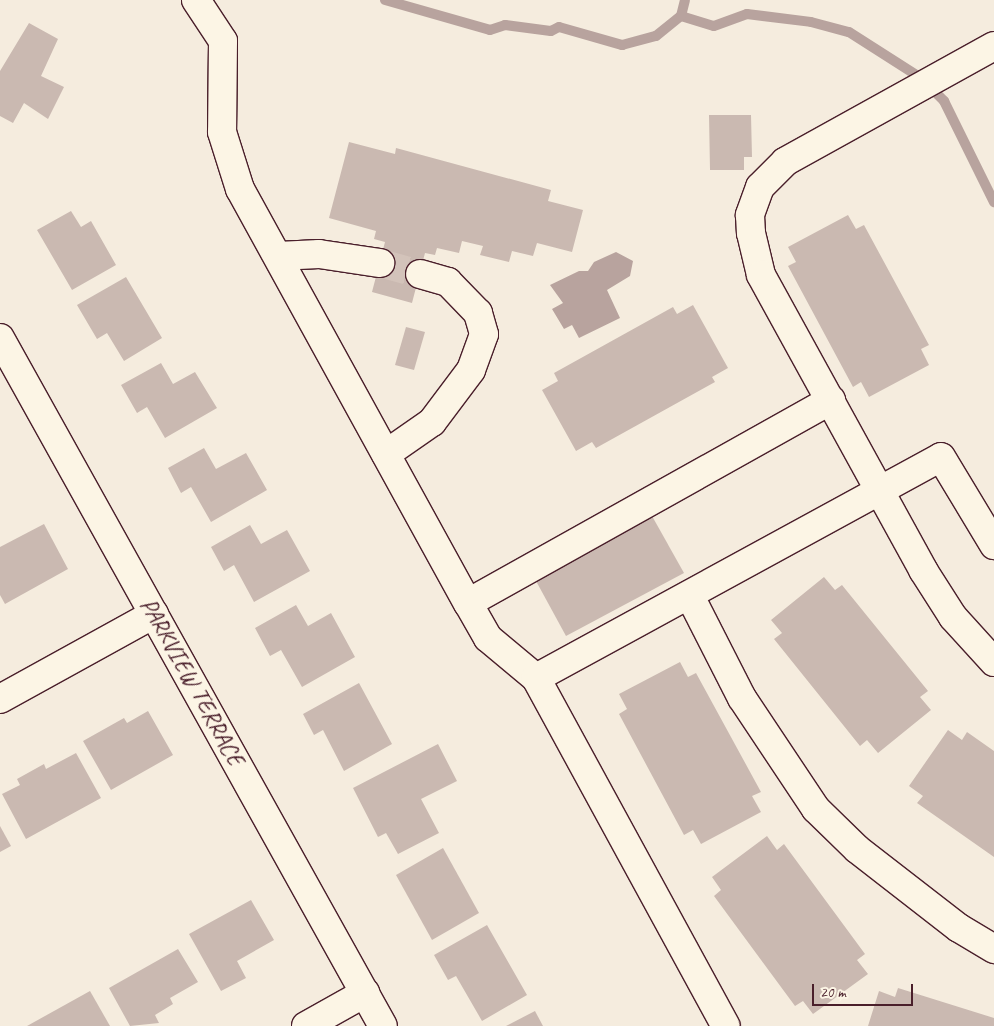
<!DOCTYPE html>
<style>
body{margin:0}
#map{position:relative;width:994px;height:1026px;overflow:hidden;background:#f5ecde;font-family:Caveat,sans-serif}
div>[style]{position:absolute}
[style*='--x']{left:calc(var(--x)*1px);top:calc(var(--y)*1px);width:calc(var(--w)*1px);rotate:calc(var(--a)*1deg)}
.water>*{inset:0;background:#b8a39e}
.stream>*{height:10px;margin:-5px;padding:0 5px;transform-origin:5px;border-radius:5px;background:#b8a39e}
.building>*{inset:0;background:#cab9b1}
.minor-tunnel>*{height:28px;margin-top:-14px;transform-origin:0;background:repeating-linear-gradient(90deg,#d3c3ba 0 28px,transparent 0 42px)}
.roads{filter:drop-shadow(1px 0 #4a1f2b) drop-shadow(-1px 0 #4a1f2b) drop-shadow(0 1px #4a1f2b) drop-shadow(0 -1px #4a1f2b)}
.minor>*{height:28px;margin:-14px;padding:0 14px;transform-origin:14px;border-radius:14px;background:#fcf5e5}
span{translate:-50% -50%;white-space:nowrap;text-align:center;line-height:1.15;-webkit-text-stroke:4.5px #fcf5e5;paint-order:stroke}
.street-label{font-size:24px;color:#4a1f2b}
.scale{position:absolute;left:812px;top:984px;width:101px;height:22px;box-sizing:border-box;border:2px solid #4a1f2b;border-top:0;padding-left:6px;font-size:15px;line-height:18px;white-space:nowrap;color:#4a1f2b;-webkit-text-stroke:4px #fcf5e5;paint-order:stroke}
</style>
<div id="map">
<div class="water">
<i style="clip-path:polygon(616px 252px,633px 261px,630px 276px,607px 290px,620px 318px,579px 338px,572px 325px,564px 329px,552px 309px,563px 303px,550px 285px,579px 271px,588px 271px,594px 262px)"></i>
</div>
<div class="stream">
<i style="--x:385;--y:0;--w:109;--a:15.9"></i>
<i style="--x:490;--y:30;--w:16;--a:-18"></i>
<i style="--x:505;--y:25;--w:46;--a:7.4"></i>
<i style="--x:551;--y:31;--w:9;--a:-27"></i>
<i style="--x:559;--y:27;--w:66;--a:15.9"></i>
<i style="--x:622;--y:45;--w:35;--a:-15"></i>
<i style="--x:656;--y:36;--w:32;--a:-39"></i>
<i style="--x:681;--y:16;--w:34;--a:17"></i>
<i style="--x:714;--y:26;--w:35;--a:-20"></i>
<i style="--x:747;--y:14;--w:64;--a:7.1"></i>
<i style="--x:811;--y:22;--w:39;--a:15"></i>
<i style="--x:849;--y:32;--w:85;--a:32.6"></i>
<i style="--x:921;--y:78;--w:33;--a:45"></i>
<i style="--x:944;--y:101;--w:113;--a:63.7"></i>
<i style="--x:681;--y:16;--w:16;--a:-76"></i>
</div>
<div class="building">
<i style="clip-path:polygon(29px 23px,58px 39px,41px 76px,64px 87px,48px 119px,24px 103px,13px 123px,0 116px,0 71px)"></i>
<i style="clip-path:polygon(709px 115px,751px 115px,752px 157px,744px 157px,744px 170px,710px 170px)"></i>
<i style="clip-path:polygon(349px 142px,395px 154px,396px 148px,551px 190px,548px 201px,583px 210px,572px 252px,537px 243px,533px 256px,512px 251px,509px 262px,480px 255px,483px 246px,462px 241px,459px 253px,437px 248px,435px 255px,425px 253px,412px 303px,372px 292px,385px 242px,374px 239px,376px 231px,329px 218px)"></i>
<i style="clip-path:polygon(71px 211px,81px 227px,91px 221px,116px 265px,72px 290px,37px 230px)"></i>
<i style="clip-path:polygon(848px 215px,856px 229px,864px 225px,929px 345px,921px 349px,929px 365px,869px 397px,861px 382px,853px 387px,788px 266px,796px 262px,788px 247px)"></i>
<i style="clip-path:polygon(126px 277px,162px 338px,124px 361px,107px 333px,97px 339px,77px 305px)"></i>
<i style="clip-path:polygon(693px 305px,728px 368px,712px 377px,715px 382px,596px 448px,592px 442px,576px 451px,542px 390px,558px 381px,554px 373px,673px 307px,677px 314px)"></i>
<i style="clip-path:polygon(406px 327px,425px 332px,414px 370px,395px 365px)"></i>
<i style="clip-path:polygon(161px 363px,173px 384px,195px 372px,217px 408px,165px 438px,147px 407px,137px 413px,121px 385px)"></i>
<i style="clip-path:polygon(204px 448px,216px 469px,246px 453px,267px 490px,211px 522px,191px 487px,181px 493px,168px 468px)"></i>
<i style="clip-path:polygon(652px 516px,684px 573px,566px 636px,536px 581px)"></i>
<i style="clip-path:polygon(44px 524px,68px 569px,5px 604px,0 595px,0 547px)"></i>
<i style="clip-path:polygon(250px 525px,261px 544px,287px 530px,310px 571px,254px 602px,234px 565px,224px 571px,211px 547px)"></i>
<i style="clip-path:polygon(824px 577px,835px 590px,842px 585px,928px 691px,920px 697px,931px 710px,878px 753px,867px 740px,860px 746px,774px 639px,782px 633px,771px 620px)"></i>
<i style="clip-path:polygon(296px 605px,308px 626px,331px 613px,355px 657px,302px 687px,281px 650px,270px 656px,255px 628px)"></i>
<i style="clip-path:polygon(680px 662px,688px 677px,696px 673px,761px 792px,752px 796px,761px 812px,701px 844px,693px 830px,684px 835px,619px 714px,627px 709px,619px 694px)"></i>
<i style="clip-path:polygon(359px 683px,392px 744px,344px 771px,323px 730px,314px 735px,303px 714px)"></i>
<i style="clip-path:polygon(148px 711px,173px 755px,111px 790px,83px 741px,124px 718px,127px 723px)"></i>
<i style="clip-path:polygon(948px 730px,962px 740px,967px 732px,994px 751px,994px 857px,917px 803px,923px 796px,909px 786px)"></i>
<i style="clip-path:polygon(438px 744px,457px 781px,421px 799px,439px 833px,398px 854px,386px 833px,378px 837px,353px 788px)"></i>
<i style="clip-path:polygon(76px 753px,101px 798px,26px 839px,2px 794px,20px 785px,17px 779px,44px 764px,46px 769px)"></i>
<i style="clip-path:polygon(0 826px,11px 846px,0 852px)"></i>
<i style="clip-path:polygon(767px 836px,777px 850px,784px 844px,865px 954px,857px 960px,868px 974px,813px 1014px,803px 1001px,795px 1006px,714px 896px,721px 890px,712px 877px)"></i>
<i style="clip-path:polygon(443px 848px,479px 913px,432px 940px,396px 875px)"></i>
<i style="clip-path:polygon(251px 900px,274px 940px,237px 961px,246px 978px,221px 991px,189px 934px)"></i>
<i style="clip-path:polygon(487px 925px,527px 995px,482px 1021px,456px 976px,448px 980px,434px 955px)"></i>
<i style="clip-path:polygon(178px 949px,198px 982px,170px 998px,173px 1004px,155px 1015px,159px 1023px,130px 1026px,109px 988px)"></i>
<i style="clip-path:polygon(898px 988px,994px 1018px,994px 1026px,868px 1026px,879px 991px,895px 997px)"></i>
<i style="clip-path:polygon(90px 991px,110px 1026px,27px 1026px)"></i>
<i style="clip-path:polygon(535px 1011px,543px 1026px,506px 1026px)"></i>
</div>
<div class="minor-tunnel">
<i style="--x:380;--y:263;--w:41;--a:15.4"></i>
</div>
<div class="roads">
<div class="minor">
<i style="--x:196;--y:0;--w:49;--a:56.6"></i>
<i style="--x:223;--y:41;--w:91;--a:90.6"></i>
<i style="--x:222;--y:132;--w:60;--a:72.5"></i>
<i style="--x:240;--y:189;--w:473;--a:61.2"></i>
<i style="--x:468;--y:603;--w:40;--a:60.3"></i>
<i style="--x:488;--y:638;--w:62;--a:39.8"></i>
<i style="--x:536;--y:678;--w:396;--a:61.4"></i>
<i style="--x:994;--y:46;--w:239;--a:151"></i>
<i style="--x:785;--y:162;--w:35;--a:135"></i>
<i style="--x:760;--y:187;--w:30;--a:110"></i>
<i style="--x:750;--y:215;--w:18;--a:87"></i>
<i style="--x:751;--y:233;--w:43;--a:76.6"></i>
<i style="--x:761;--y:275;--w:337;--a:61.2"></i>
<i style="--x:923;--y:570;--w:56;--a:57.4"></i>
<i style="--x:953;--y:617;--w:61;--a:47.7"></i>
<i style="--x:278;--y:256;--w:41;--a:-2.8"></i>
<i style="--x:319;--y:254;--w:62;--a:8.4"></i>
<i style="--x:0;--y:338;--w:787;--a:60.9"></i>
<i style="--x:386;--y:454;--w:56;--a:-34.8"></i>
<i style="--x:432;--y:422;--w:65;--a:-53.1"></i>
<i style="--x:471;--y:370;--w:38;--a:-70"></i>
<i style="--x:484;--y:334;--w:22;--a:-106"></i>
<i style="--x:478;--y:313;--w:43;--a:-134.1"></i>
<i style="--x:448;--y:282;--w:29;--a:-164"></i>
<i style="--x:690;--y:596;--w:114;--a:63"></i>
<i style="--x:742;--y:698;--w:133;--a:56.3"></i>
<i style="--x:816;--y:809;--w:57;--a:44.3"></i>
<i style="--x:857;--y:849;--w:129;--a:37.8"></i>
<i style="--x:959;--y:928;--w:41;--a:31"></i>
<i style="--x:468;--y:603;--w:416;--a:-29.2"></i>
<i style="--x:536;--y:678;--w:461;--a:-28.6"></i>
<i style="--x:941;--y:457;--w:103;--a:58.9"></i>
<i style="--x:0;--y:699;--w:176;--a:-28.9"></i>
<i style="--x:306;--y:1026;--w:68;--a:-29.2"></i>
</div>
</div>
<div class="street-label">
<span style="left:192px;top:682px;rotate:61deg">PARKVIEW TERRACE</span>
</div>
<div class="scale">20 m</div>
</div>
